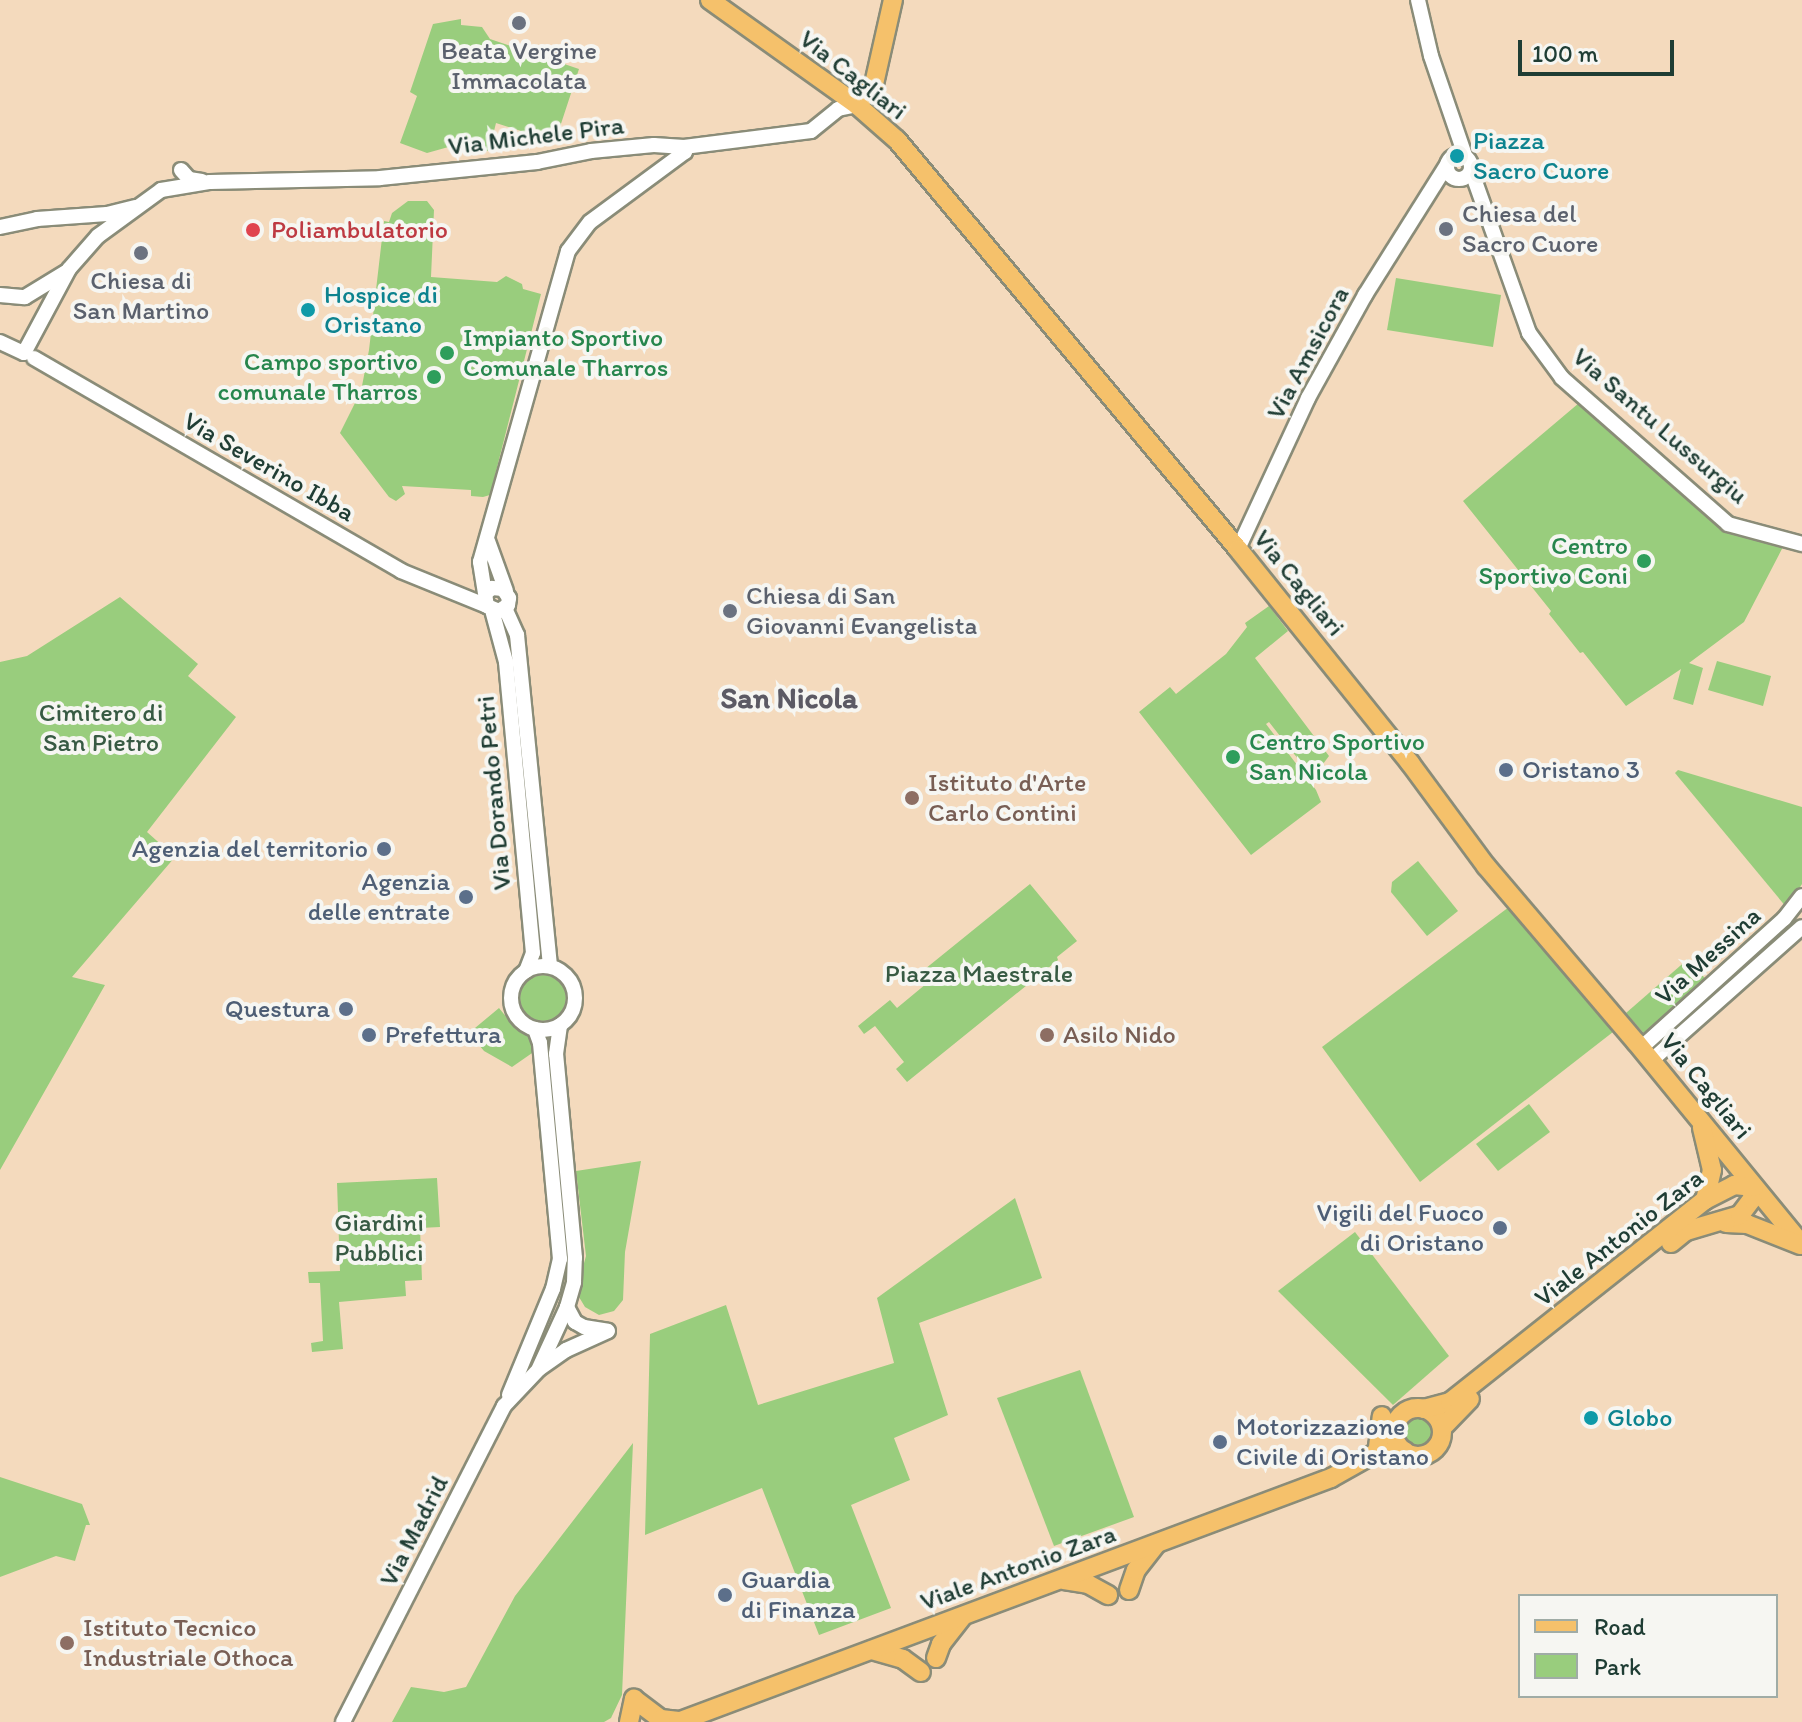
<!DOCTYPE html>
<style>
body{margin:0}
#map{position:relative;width:1802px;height:1722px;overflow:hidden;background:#f4dabd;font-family:Itim,sans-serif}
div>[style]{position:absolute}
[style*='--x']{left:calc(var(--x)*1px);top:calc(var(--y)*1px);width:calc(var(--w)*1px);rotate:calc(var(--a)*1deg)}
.green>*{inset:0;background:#99cd7d}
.round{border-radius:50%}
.roads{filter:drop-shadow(2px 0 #8a8c78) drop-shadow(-2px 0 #8a8c78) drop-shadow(0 2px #8a8c78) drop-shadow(0 -2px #8a8c78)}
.minor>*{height:14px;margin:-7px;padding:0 7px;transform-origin:7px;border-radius:7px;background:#fff}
.minor>.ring{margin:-7px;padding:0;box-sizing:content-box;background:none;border:14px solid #fff;border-radius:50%}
.major>*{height:18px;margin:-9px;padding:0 9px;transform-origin:9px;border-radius:9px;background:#f5c16b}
.major>.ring{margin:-9px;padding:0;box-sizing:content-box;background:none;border:18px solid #f5c16b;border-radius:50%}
.dots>*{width:22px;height:22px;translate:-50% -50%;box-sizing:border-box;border:4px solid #f6f6f2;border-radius:50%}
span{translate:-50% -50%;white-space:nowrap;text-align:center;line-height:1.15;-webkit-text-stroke:8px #f6f6f2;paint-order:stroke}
.worship-label{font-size:26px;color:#5b616d}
.left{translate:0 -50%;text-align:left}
.street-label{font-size:26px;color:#1f3d34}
.culture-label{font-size:26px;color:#0d838f}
.health-label{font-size:26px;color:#be3a42}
.leisure-label{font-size:26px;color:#27864d}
.right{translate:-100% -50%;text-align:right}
.park-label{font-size:26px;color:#375a43}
.service-label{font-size:26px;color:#4e5e75}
.education-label{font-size:26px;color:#785e54}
.quarter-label{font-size:30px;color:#5c5a64;font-weight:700}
.legend{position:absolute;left:1518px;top:1594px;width:260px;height:104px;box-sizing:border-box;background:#f6f6f2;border:2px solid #a0aca6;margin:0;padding:10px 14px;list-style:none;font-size:24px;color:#1f3d34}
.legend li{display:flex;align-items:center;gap:16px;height:40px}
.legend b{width:40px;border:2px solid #a0aca6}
.scale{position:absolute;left:1518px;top:40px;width:156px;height:36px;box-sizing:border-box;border:4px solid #1f3d34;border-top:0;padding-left:10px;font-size:24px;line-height:28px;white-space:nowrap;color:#1f3d34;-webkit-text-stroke:6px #f6f6f2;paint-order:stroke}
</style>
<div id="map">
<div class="green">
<i style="clip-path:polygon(461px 19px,461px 25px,482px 27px,490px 39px,579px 69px,555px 142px,496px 123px,489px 151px,452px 146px,427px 153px,400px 143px,417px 96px,410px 92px,433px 24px)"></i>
<i style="clip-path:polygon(408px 201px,427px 201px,434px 210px,431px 277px,497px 282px,506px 276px,522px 284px,523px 289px,541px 294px,490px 495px,483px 497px,471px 496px,471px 490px,402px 486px,405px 494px,396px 501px,389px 497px,340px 433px,361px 391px,369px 350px,384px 221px,389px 222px,392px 213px)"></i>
<i style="clip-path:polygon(1396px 278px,1501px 295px,1493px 347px,1387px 330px)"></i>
<i style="clip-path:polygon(1579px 403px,1722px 529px,1785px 543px,1744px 622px,1689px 663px,1703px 668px,1693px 705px,1673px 699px,1681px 669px,1626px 706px,1583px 652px,1580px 653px,1549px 614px,1551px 611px,1463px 501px)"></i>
<i style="clip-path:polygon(120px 597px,198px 664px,188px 676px,236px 717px,147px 832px,175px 857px,72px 977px,105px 985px,0 1170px,0 662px,27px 656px)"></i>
<i style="clip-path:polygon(1269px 606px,1288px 631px,1255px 658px,1329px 756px,1317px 772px,1317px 783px,1269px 722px,1266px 724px,1316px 790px,1321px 802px,1251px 855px,1139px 712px,1170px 687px,1176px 694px,1226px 654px,1247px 627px,1245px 623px)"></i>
<i style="clip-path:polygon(1717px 661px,1771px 676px,1763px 706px,1708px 690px)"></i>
<i style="clip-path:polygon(1678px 770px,1802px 807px,1802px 884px,1787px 908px,1675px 773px)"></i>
<i style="clip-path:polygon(1418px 861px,1458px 911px,1427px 936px,1391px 892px,1392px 882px)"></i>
<i style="clip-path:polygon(1030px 884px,1077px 941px,1057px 957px,1058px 960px,907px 1082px,896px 1069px,904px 1062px,875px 1026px,864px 1034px,858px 1026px,890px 1000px,897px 1008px,932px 979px,925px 969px)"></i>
<i style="clip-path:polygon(1509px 907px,1613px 1032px,1420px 1182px,1322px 1047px)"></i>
<i style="clip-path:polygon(1688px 959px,1710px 984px,1648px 1038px,1626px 1013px)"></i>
<i class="round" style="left:520px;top:975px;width:46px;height:46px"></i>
<i style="clip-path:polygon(499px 1008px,516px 1029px,533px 1038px,535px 1051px,512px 1067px,484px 1051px,469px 1033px)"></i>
<i style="clip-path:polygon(1529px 1104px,1550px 1132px,1498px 1171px,1476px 1144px)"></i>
<i style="clip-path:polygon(641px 1161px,625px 1252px,623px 1300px,614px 1311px,599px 1315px,585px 1307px,576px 1292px,586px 1256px,576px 1171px)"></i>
<i style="clip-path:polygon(437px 1178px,440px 1227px,420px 1228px,422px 1280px,405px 1281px,406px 1296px,339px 1302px,343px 1349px,312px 1352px,311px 1343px,323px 1341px,320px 1283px,309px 1283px,308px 1272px,340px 1271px,337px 1183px)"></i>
<i style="clip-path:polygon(1015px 1198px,1042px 1278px,919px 1323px,948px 1415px,894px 1438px,910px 1480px,851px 1505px,891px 1608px,819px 1635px,762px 1488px,645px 1535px,650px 1334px,726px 1305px,758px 1405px,894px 1363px,877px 1298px)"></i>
<i style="clip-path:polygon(1355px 1232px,1449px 1356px,1393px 1405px,1278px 1291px)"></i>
<i style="clip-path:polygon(1080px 1370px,1134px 1517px,1054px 1546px,997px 1398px)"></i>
<i class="round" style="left:1402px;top:1416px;width:32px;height:32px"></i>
<i style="clip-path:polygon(633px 1443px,622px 1695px,611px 1718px,604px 1722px,392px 1722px,411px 1687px,444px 1692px,466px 1687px,515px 1596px)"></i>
<i style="clip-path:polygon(0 1477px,82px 1504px,90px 1525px,86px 1525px,75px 1561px,56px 1556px,0 1577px)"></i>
</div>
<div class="roads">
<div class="minor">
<i style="--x:1418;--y:0;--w:57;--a:76.9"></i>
<i style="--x:1431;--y:56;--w:108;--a:71.1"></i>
<i class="ring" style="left:1447px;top:155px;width:10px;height:10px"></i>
<i style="--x:181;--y:170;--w:12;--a:48"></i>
<i style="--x:189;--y:179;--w:13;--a:9"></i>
<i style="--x:1471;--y:170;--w:173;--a:70.4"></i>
<i style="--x:1529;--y:333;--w:56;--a:53.7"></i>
<i style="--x:1562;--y:378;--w:221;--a:41.3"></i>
<i style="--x:1728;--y:524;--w:77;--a:15.1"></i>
<i style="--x:0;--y:227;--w:38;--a:-12"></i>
<i style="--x:37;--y:219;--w:70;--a:-4.1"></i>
<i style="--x:107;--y:214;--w:29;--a:-14"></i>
<i style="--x:0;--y:295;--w:25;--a:5"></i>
<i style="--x:25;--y:297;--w:48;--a:-31.4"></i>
<i style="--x:0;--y:342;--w:26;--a:25"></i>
<i style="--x:24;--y:353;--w:95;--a:-61.8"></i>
<i style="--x:69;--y:269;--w:44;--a:-48.7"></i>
<i style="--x:98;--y:236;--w:78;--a:-36.1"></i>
<i style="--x:161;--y:190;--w:50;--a:-9.3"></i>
<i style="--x:210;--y:182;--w:170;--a:-1.3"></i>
<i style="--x:380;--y:178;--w:158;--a:-5.8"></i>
<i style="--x:537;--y:162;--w:55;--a:-11.5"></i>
<i style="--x:591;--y:151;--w:63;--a:-5.4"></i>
<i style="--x:654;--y:145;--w:30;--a:4"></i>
<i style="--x:684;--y:147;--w:128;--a:-7.2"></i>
<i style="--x:811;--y:131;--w:35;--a:-39"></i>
<i style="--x:838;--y:109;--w:19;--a:-12"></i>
<i style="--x:34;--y:358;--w:424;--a:30.1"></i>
<i style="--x:401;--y:571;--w:93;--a:22.1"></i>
<i style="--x:488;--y:541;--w:53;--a:70.2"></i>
<i style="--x:1238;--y:549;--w:166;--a:-65.1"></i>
<i style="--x:1308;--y:398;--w:118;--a:-61"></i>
<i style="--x:1365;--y:295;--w:154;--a:-57.8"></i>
<i style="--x:486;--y:593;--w:8;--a:-40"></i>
<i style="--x:492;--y:588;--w:11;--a:5"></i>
<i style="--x:503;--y:589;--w:11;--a:56"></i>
<i style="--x:509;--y:598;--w:7;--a:98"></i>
<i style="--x:508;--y:605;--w:11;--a:146"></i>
<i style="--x:499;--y:611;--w:13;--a:-157"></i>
<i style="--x:487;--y:606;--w:45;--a:-99"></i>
<i style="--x:480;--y:562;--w:323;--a:-74.2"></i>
<i style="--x:568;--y:251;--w:36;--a:-53"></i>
<i style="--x:590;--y:222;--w:118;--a:-36.4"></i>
<i style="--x:685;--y:152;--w:5;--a:-101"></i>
<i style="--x:505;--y:608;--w:30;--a:66"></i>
<i style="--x:517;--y:635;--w:333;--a:84.3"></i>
<i style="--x:492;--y:610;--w:54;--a:74.9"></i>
<i style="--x:506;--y:662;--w:292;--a:84.7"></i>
<i style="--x:533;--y:953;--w:19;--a:111"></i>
<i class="ring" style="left:511px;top:966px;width:50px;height:50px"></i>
<i style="--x:1641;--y:1048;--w:193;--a:-42.1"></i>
<i style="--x:1784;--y:919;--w:29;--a:-52"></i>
<i style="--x:1652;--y:1060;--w:200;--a:-41.6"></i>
<i style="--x:567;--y:1307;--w:17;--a:62"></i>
<i style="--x:575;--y:1322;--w:10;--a:29"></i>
<i style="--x:584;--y:1327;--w:24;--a:9"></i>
<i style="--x:539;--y:1368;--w:67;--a:-65.3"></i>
<i style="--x:567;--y:1307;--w:26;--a:-74"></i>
<i style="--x:574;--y:1282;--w:24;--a:-88"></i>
<i style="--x:575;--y:1258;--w:205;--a:-95.3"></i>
<i style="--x:556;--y:1054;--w:29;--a:-82"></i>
<i style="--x:509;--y:1395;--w:115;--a:-67.5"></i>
<i style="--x:553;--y:1289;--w:31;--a:-77"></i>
<i style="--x:560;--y:1259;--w:217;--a:-95.3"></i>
<i style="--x:540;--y:1043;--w:15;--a:-110"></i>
<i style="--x:343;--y:1722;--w:355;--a:-63"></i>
<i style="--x:504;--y:1406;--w:51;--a:-46.6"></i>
<i style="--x:539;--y:1369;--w:33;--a:-35"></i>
<i style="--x:566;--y:1350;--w:46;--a:-24.3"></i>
</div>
<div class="major">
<i style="--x:710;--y:0;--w:181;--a:35.5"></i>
<i style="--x:857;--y:105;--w:53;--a:41.2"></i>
<i style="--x:897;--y:140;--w:533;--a:50.18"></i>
<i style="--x:1238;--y:549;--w:275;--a:51.2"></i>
<i style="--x:1410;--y:763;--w:128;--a:53.6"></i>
<i style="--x:1486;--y:866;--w:231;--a:49.6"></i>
<i style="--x:1636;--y:1042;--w:262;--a:50.7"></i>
<i style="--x:857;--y:105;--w:27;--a:-51"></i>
<i style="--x:874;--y:84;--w:86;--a:-77.3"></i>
<i style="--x:1702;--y:1128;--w:43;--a:76.6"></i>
<i style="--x:1712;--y:1170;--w:31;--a:103"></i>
<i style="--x:1726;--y:1223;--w:21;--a:3"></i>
<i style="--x:1747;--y:1224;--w:57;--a:21.6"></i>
<i style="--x:1671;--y:1243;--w:19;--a:-39"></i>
<i style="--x:1686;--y:1231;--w:56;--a:-16.5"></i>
<i style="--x:1740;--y:1215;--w:20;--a:-53"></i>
<i style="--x:1752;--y:1199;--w:12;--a:-81"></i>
<i class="ring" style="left:1394px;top:1408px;width:30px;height:30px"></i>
<i style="--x:1424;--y:1409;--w:27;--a:-15"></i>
<i style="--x:1450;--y:1402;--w:325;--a:-38.4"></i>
<i style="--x:1705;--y:1200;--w:33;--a:-27"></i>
<i style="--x:1734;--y:1185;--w:20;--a:6"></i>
<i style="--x:1442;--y:1428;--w:40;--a:-46"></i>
<i style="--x:1378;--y:1447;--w:31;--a:-83"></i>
<i style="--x:1064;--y:1580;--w:24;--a:9"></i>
<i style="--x:1088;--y:1584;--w:23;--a:29"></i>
<i style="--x:1129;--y:1590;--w:21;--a:-71"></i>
<i style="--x:1136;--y:1570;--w:33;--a:-52"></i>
<i style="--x:872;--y:1650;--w:32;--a:16"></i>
<i style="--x:903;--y:1659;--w:22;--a:36"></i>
<i style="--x:936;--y:1658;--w:15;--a:-70"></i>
<i style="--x:941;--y:1644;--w:34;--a:-52"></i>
<i style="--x:629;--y:1722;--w:24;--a:-78"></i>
<i style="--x:634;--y:1699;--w:34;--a:37"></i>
<i style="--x:661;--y:1719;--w:20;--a:6"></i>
<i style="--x:678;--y:1722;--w:697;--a:-20.49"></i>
<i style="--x:1331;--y:1478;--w:47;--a:-29.3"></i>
<i style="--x:1372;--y:1455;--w:33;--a:-7"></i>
</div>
</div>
<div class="dots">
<i style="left:519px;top:23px;background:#6b7280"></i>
<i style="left:1457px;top:156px;background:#0f9aa8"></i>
<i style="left:1446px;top:229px;background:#6b7280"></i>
<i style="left:253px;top:230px;background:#e0444e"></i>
<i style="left:141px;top:253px;background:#6b7280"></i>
<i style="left:308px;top:310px;background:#0f9aa8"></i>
<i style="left:447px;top:353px;background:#2e9e5b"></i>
<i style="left:434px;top:377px;background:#2e9e5b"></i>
<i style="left:1644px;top:561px;background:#2e9e5b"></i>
<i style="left:730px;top:611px;background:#6b7280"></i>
<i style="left:1233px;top:757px;background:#2e9e5b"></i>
<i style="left:1506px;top:770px;background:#5c6f8a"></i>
<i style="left:912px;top:798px;background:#8d6e63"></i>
<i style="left:384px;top:849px;background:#5c6f8a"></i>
<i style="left:466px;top:897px;background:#5c6f8a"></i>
<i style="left:346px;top:1009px;background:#5c6f8a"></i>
<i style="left:369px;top:1035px;background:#5c6f8a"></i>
<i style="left:1047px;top:1035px;background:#8d6e63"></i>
<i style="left:1500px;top:1228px;background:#5c6f8a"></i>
<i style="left:1591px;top:1418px;background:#0f9aa8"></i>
<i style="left:1220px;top:1442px;background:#5c6f8a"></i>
<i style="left:725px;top:1595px;background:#5c6f8a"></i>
<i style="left:67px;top:1643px;background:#8d6e63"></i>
</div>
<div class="worship-label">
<span style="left:519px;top:66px">Beata Vergine<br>Immacolata</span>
<span class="left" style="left:1462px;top:229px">Chiesa del<br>Sacro Cuore</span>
<span style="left:141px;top:296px">Chiesa di<br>San Martino</span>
<span class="left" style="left:746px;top:611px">Chiesa di San<br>Giovanni Evangelista</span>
</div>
<div class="street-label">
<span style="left:853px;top:75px;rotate:38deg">Via Cagliari</span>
<span style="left:536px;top:136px;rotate:-7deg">Via Michele Pira</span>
<span style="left:1308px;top:353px;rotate:-62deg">Via Amsicora</span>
<span style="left:1660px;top:426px;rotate:41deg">Via Santu Lussurgiu</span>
<span style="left:269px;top:467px;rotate:30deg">Via Severino Ibba</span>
<span style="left:1299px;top:583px;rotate:51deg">Via Cagliari</span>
<span style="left:494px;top:793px;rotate:-95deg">Via Dorando Petri</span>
<span style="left:1708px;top:956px;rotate:-42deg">Via Messina</span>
<span style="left:1706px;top:1086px;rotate:51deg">Via Cagliari</span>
<span style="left:1619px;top:1238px;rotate:-38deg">Viale Antonio Zara</span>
<span style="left:414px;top:1531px;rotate:-63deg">Via Madrid</span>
<span style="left:1018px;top:1568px;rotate:-20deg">Viale Antonio Zara</span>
</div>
<div class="culture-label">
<span class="left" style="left:1473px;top:156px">Piazza<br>Sacro Cuore</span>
<span class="left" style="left:324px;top:310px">Hospice di<br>Oristano</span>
<span class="left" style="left:1607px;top:1418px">Globo</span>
</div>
<div class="health-label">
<span class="left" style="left:271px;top:230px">Poliambulatorio</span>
</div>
<div class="leisure-label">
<span class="left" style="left:463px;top:353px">Impianto Sportivo<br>Comunale Tharros</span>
<span class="right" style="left:418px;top:377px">Campo sportivo<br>comunale Tharros</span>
<span class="right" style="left:1628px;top:561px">Centro<br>Sportivo Coni</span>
<span class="left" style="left:1249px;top:757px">Centro Sportivo<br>San Nicola</span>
</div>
<div class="park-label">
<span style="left:101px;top:728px">Cimitero di<br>San Pietro</span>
<span style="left:979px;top:974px">Piazza Maestrale</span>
<span style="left:379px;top:1238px">Giardini<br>Pubblici</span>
</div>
<div class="service-label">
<span class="left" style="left:1522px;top:770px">Oristano 3</span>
<span class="right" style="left:368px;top:849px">Agenzia del territorio</span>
<span class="right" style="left:450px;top:897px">Agenzia<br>delle entrate</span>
<span class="right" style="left:330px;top:1009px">Questura</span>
<span class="left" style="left:385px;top:1035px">Prefettura</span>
<span class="right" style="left:1484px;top:1228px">Vigili del Fuoco<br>di Oristano</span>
<span class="left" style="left:1236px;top:1442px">Motorizzazione<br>Civile di Oristano</span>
<span class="left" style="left:741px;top:1595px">Guardia<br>di Finanza</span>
</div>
<div class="education-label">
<span class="left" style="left:928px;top:798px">Istituto d'Arte<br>Carlo Contini</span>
<span class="left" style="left:1063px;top:1035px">Asilo Nido</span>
<span class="left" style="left:83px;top:1643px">Istituto Tecnico<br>Industriale Othoca</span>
</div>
<div class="quarter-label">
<span style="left:789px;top:698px">San Nicola</span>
</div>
<ul class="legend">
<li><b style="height:10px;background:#f5c16b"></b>Road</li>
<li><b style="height:22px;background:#99cd7d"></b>Park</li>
</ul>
<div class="scale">100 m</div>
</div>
